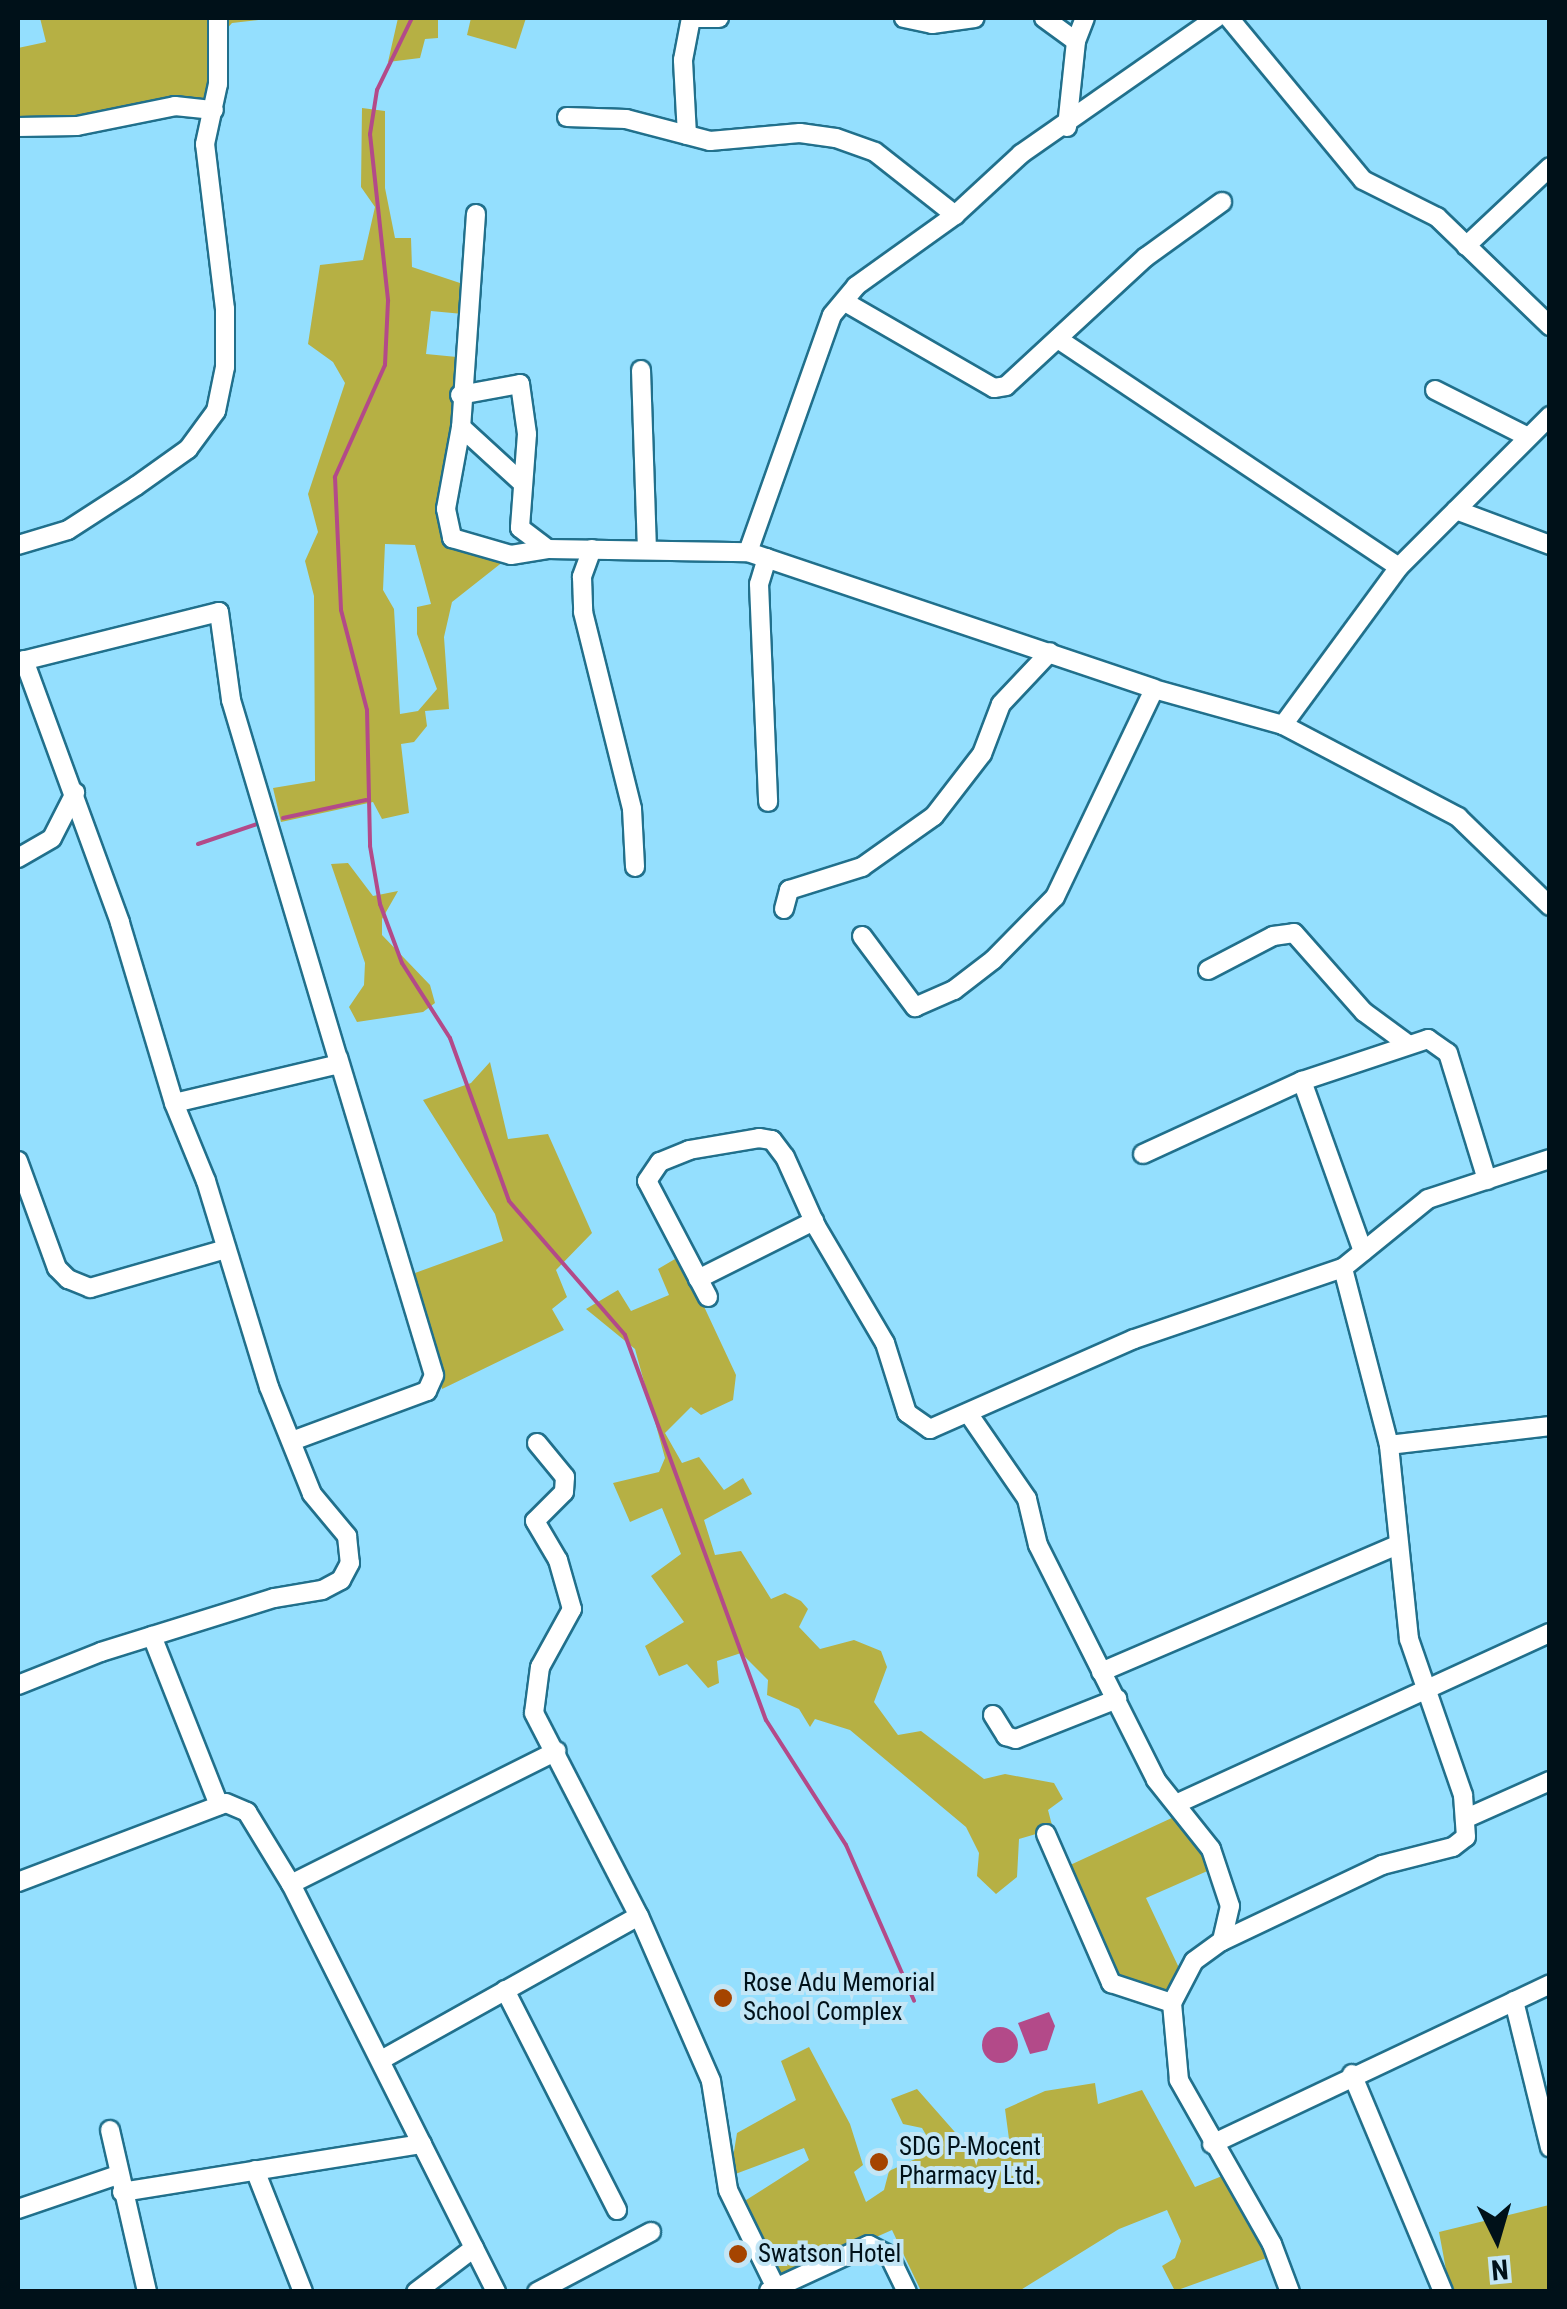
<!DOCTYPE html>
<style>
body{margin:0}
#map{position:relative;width:1567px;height:2309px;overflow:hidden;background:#94dffe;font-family:"Roboto Condensed",sans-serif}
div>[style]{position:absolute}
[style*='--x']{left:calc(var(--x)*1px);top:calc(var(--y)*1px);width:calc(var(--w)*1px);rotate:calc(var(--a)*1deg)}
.green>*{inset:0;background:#b6b044}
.water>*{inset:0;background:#b34a89}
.round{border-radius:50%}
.stream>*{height:4px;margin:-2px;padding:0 2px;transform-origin:2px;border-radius:2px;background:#b34a89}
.roads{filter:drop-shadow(2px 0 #21708c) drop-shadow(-2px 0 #21708c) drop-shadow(0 2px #21708c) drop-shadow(0 -2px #21708c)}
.minor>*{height:18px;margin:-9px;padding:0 9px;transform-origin:9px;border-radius:9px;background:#fff}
.dots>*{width:28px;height:28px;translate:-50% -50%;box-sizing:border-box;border:5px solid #c3e6f6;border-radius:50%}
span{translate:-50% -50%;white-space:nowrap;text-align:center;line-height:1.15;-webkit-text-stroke:8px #c3e6f6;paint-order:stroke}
.poi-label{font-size:25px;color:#001119}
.left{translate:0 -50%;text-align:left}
.frame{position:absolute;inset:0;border:20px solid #001119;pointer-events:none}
.north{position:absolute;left:1447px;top:2189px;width:100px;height:100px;-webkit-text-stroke:8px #c3e6f6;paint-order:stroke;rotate:175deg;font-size:28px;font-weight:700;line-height:40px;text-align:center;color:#001119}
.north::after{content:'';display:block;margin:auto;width:35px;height:45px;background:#001119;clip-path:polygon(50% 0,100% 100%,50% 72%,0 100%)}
</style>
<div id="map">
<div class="green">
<i style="clip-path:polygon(40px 18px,276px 18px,232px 23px,216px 41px,210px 102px,18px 122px,18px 48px,46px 42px)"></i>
<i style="clip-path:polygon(398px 18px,438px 18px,438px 38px,425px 39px,420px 58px,388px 62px)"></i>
<i style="clip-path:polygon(471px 18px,526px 18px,516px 49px,467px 35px)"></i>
<i style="clip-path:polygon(evenodd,362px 108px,385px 111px,385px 188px,395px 238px,411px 238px,412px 267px,466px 285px,463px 314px,431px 311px,426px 354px,457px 357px,444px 533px,504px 561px,452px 602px,444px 637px,449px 709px,425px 711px,427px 726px,414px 742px,401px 744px,409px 813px,382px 819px,373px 802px,281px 822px,273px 788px,315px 781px,314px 596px,305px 561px,318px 532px,308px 494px,345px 383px,333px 362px,308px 344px,320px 265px,363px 260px,375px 207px,361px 187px,362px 108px,385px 544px,415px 545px,431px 604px,417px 607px,417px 634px,437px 689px,418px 711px,400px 714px,394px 609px,383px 590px,385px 544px)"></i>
<i style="clip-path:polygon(348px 863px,373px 896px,398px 891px,382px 919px,382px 935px,430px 985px,435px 1003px,423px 1012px,357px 1022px,349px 1007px,364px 985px,365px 963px,331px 864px)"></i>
<i style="clip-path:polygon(490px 1062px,508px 1139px,548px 1134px,592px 1233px,556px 1270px,567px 1297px,552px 1309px,564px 1330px,442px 1389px,415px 1273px,503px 1241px,495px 1214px,423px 1100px,471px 1083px)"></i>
<i style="clip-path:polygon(675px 1259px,693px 1283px,736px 1375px,733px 1400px,701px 1415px,691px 1407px,665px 1433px,682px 1463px,699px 1457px,724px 1490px,743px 1478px,752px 1494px,704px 1520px,715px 1555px,741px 1551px,771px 1599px,785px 1593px,801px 1601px,808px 1609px,799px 1627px,820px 1649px,854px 1640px,881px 1651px,887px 1667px,874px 1702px,898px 1735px,921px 1731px,984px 1779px,1005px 1774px,1054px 1783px,1063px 1799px,1048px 1810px,1053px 1829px,1019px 1839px,1017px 1877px,996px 1894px,977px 1876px,979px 1853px,966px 1827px,850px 1730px,815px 1719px,810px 1727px,799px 1709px,767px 1695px,768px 1680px,741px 1653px,717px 1661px,719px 1683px,708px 1688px,687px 1664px,659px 1676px,645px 1646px,684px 1622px,651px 1576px,681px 1554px,662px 1508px,630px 1522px,613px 1483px,659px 1472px,665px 1458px,635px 1349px,586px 1309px,618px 1290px,631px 1311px,669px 1295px,658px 1269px)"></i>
<i style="clip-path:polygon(1176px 1816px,1212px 1869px,1146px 1898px,1180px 1970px,1164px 1995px,1118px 1982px,1068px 1866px)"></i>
<i style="clip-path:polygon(809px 2047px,850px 2124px,863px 2165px,854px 2172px,866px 2202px,884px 2190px,889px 2171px,935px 2150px,922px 2128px,903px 2124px,891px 2099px,917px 2089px,976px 2156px,1009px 2139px,1005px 2109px,1045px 2091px,1095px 2083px,1098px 2104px,1142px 2090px,1195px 2187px,1227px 2174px,1272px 2256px,1175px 2291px,1162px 2266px,1175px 2258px,1181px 2241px,1167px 2210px,1119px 2229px,1019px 2291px,921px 2291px,892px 2230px,777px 2281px,743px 2202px,809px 2160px,804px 2148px,730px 2176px,737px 2133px,796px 2100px,781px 2061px)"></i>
<i style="clip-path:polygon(1549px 2205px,1549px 2291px,1450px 2291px,1439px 2232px)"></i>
</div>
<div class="water">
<i style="clip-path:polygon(1049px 2012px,1055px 2026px,1047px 2050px,1030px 2054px,1018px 2023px)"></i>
<i class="round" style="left:982px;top:2027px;width:36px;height:36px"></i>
</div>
<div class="stream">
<i style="--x:412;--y:18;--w:80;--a:115.9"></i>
<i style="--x:377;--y:90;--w:45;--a:99"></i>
<i style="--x:370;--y:134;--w:168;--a:83.8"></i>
<i style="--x:388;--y:301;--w:64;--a:92.7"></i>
<i style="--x:385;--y:365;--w:123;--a:114.1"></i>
<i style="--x:335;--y:477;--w:133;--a:87.4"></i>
<i style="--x:341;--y:610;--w:103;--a:75.4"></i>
<i style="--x:367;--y:710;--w:136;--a:88.7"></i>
<i style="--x:370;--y:846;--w:59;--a:80.2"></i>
<i style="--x:380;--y:904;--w:63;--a:69.6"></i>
<i style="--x:402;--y:963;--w:89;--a:57.4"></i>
<i style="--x:450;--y:1038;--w:173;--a:70.1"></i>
<i style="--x:509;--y:1201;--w:177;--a:49.1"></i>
<i style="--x:625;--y:1335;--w:410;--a:69.9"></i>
<i style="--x:766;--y:1720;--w:148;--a:57.4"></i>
<i style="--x:846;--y:1845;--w:170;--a:66.4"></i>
<i style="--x:283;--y:818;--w:85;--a:-12.2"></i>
<i style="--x:198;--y:844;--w:65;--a:-18.7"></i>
</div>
<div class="roads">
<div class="minor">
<i style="--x:698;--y:18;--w:21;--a:0"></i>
<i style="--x:904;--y:18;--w:29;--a:12"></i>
<i style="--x:932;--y:24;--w:43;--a:-7.9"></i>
<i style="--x:1044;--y:18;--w:39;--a:36"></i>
<i style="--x:1229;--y:18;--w:210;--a:50.4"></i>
<i style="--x:1363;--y:180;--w:83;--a:26.6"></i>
<i style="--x:1437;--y:217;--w:157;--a:44"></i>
<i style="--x:567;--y:117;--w:59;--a:1.9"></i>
<i style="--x:626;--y:119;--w:87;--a:14.7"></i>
<i style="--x:710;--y:141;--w:90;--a:-5.1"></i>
<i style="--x:800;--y:133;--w:36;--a:8"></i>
<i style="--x:836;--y:138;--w:41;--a:19.7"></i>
<i style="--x:875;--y:152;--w:102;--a:38.2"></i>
<i style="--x:18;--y:127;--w:59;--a:-1"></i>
<i style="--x:77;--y:126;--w:100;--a:-11.5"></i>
<i style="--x:175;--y:106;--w:39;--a:6"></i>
<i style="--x:1067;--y:127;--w:86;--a:-84"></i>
<i style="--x:1076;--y:41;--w:25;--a:-69"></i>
<i style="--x:687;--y:135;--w:75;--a:-93.1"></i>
<i style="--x:683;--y:60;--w:43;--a:-79.2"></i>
<i style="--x:476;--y:214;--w:214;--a:94"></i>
<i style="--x:461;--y:427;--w:83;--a:100.4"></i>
<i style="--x:446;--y:509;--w:30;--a:78"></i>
<i style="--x:452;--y:538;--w:61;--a:16.1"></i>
<i style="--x:511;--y:555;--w:37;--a:-9"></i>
<i style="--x:548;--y:549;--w:200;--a:0.9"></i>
<i style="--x:748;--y:552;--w:428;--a:18.6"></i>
<i style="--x:1154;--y:689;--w:134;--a:15.6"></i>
<i style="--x:1283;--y:725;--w:198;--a:27.7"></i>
<i style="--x:1458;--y:817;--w:128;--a:44.1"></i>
<i style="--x:1466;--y:246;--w:115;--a:-43.2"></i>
<i style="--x:845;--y:302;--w:172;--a:30"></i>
<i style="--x:994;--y:388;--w:12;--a:-9"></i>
<i style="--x:1006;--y:386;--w:190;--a:-42.7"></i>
<i style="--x:1146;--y:257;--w:94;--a:-35.9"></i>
<i style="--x:1058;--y:339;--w:410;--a:33.8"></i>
<i style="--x:641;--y:370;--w:180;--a:88.1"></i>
<i style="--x:1435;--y:390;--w:104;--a:26.8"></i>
<i style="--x:460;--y:395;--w:61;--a:-10.4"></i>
<i style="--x:520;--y:384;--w:50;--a:82"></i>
<i style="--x:527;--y:434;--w:94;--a:94.3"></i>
<i style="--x:520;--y:528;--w:35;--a:37"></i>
<i style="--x:461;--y:427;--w:81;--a:42.5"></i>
<i style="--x:1456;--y:510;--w:100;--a:20.4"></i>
<i style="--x:18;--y:545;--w:52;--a:-16.7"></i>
<i style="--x:68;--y:530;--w:81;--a:-32.9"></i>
<i style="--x:136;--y:486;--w:64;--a:-35.4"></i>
<i style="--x:188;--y:449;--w:47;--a:-53.6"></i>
<i style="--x:216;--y:411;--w:45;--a:-78.4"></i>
<i style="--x:225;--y:367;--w:58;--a:-90"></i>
<i style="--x:225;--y:309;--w:166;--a:-96.9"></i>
<i style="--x:205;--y:144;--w:61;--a:-77.8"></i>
<i style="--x:218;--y:84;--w:66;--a:-90"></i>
<i style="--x:592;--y:549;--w:30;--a:110"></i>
<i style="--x:582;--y:577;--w:35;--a:88"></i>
<i style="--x:583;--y:612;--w:203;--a:76"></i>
<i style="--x:632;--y:809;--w:58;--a:87"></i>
<i style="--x:748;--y:552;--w:251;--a:-70.5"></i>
<i style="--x:832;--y:315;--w:38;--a:-50"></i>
<i style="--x:856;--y:286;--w:122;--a:-35.6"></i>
<i style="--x:955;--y:215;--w:90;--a:-42.7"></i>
<i style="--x:1021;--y:154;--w:238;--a:-34.9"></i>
<i style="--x:767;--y:558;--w:27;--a:107"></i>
<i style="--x:759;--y:584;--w:218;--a:87.6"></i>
<i style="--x:24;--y:660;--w:280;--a:69.9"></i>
<i style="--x:120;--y:923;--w:188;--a:73.3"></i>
<i style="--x:18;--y:662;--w:207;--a:-14"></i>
<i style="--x:219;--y:612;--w:89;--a:82.2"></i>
<i style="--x:231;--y:700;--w:374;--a:73.4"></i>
<i style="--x:338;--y:1058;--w:8;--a:113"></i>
<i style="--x:335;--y:1065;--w:165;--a:166.7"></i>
<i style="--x:174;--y:1103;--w:84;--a:67.7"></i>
<i style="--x:206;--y:1181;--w:215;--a:73"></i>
<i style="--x:269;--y:1387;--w:115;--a:68.1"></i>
<i style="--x:312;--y:1494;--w:55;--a:50.2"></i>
<i style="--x:347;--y:1536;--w:27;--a:84"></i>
<i style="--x:350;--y:1563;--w:19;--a:118"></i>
<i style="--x:341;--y:1580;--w:21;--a:152"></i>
<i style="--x:322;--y:1590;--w:49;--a:170.5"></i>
<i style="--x:274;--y:1598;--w:181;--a:162.7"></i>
<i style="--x:101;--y:1652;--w:89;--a:158.3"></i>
<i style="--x:1283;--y:725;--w:196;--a:-53.7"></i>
<i style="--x:1399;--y:567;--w:214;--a:-45"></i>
<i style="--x:18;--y:858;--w:39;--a:-30"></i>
<i style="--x:52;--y:838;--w:51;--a:-62.9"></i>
<i style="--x:784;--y:909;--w:20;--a:-75"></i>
<i style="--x:789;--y:890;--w:77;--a:-17.5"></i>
<i style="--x:862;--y:867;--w:88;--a:-35.3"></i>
<i style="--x:934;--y:816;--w:78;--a:-52.3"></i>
<i style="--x:982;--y:754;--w:53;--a:-69.2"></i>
<i style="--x:1001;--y:704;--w:71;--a:-46.7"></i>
<i style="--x:862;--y:936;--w:89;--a:53.3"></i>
<i style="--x:915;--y:1007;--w:43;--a:-23.6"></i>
<i style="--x:954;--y:990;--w:49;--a:-37.6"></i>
<i style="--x:993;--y:960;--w:88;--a:-45.5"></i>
<i style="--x:1055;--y:897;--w:230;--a:-64.5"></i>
<i style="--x:1208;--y:970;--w:73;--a:-27.6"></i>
<i style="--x:1273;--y:936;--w:21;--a:-8"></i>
<i style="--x:1294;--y:933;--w:106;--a:48.5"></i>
<i style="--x:1364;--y:1012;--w:52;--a:36.4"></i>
<i style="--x:1302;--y:1081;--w:181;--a:70.3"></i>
<i style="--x:1143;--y:1154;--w:175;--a:-24.7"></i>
<i style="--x:1302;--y:1081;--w:133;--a:-18.4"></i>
<i style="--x:1428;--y:1039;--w:24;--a:35"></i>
<i style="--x:1448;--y:1053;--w:133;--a:72.9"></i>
<i style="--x:18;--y:1161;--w:114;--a:70"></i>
<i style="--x:57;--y:1268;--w:16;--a:45"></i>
<i style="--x:68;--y:1279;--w:24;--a:22"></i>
<i style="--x:90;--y:1288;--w:141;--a:-16"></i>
<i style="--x:698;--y:1279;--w:130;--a:-26.6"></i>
<i style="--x:708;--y:1297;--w:131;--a:-117.7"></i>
<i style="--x:647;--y:1181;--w:23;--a:-56"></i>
<i style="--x:660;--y:1162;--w:31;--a:-22"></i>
<i style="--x:689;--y:1150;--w:71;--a:-9.7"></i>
<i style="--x:759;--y:1138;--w:13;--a:9"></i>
<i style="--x:772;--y:1140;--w:21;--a:53"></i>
<i style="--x:785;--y:1157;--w:76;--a:65.8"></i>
<i style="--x:816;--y:1226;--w:136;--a:59.5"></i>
<i style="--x:885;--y:1343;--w:73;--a:72.6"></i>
<i style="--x:907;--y:1413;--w:28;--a:35"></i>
<i style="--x:930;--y:1429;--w:223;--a:-23.8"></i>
<i style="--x:1134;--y:1339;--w:221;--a:-18.8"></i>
<i style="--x:968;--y:1413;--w:104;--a:55.5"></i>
<i style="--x:1027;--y:1499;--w:47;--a:76.6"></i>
<i style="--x:1038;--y:1545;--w:263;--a:63.3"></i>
<i style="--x:1156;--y:1780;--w:88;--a:51.4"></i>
<i style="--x:1211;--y:1849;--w:60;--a:71.6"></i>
<i style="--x:1230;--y:1906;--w:36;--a:103"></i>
<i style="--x:292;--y:1441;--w:144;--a:-20.3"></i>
<i style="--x:427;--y:1391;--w:17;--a:-66"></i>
<i style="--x:434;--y:1375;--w:331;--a:-106.8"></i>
<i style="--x:537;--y:1443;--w:44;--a:50.5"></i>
<i style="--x:565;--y:1477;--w:15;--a:94"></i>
<i style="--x:564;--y:1492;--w:41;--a:135"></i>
<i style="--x:535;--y:1521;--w:45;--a:59.5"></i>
<i style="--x:558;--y:1560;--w:51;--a:74.1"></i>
<i style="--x:572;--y:1609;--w:66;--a:118.9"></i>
<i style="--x:540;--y:1667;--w:46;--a:97.4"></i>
<i style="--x:534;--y:1713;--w:229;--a:62.7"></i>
<i style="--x:639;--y:1916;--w:180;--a:66.4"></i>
<i style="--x:711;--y:2081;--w:110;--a:81.1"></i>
<i style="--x:728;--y:2190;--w:107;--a:63.9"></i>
<i style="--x:1389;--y:1445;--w:162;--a:-6.7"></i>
<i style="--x:152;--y:1636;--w:182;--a:68.4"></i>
<i style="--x:1101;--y:1672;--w:324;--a:-23.2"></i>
<i style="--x:993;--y:1715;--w:25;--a:58"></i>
<i style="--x:1006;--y:1736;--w:10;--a:17"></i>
<i style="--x:1016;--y:1739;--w:109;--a:-21.6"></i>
<i style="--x:1176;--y:1804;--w:411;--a:-24.6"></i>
<i style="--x:1469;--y:1817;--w:89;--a:-24"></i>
<i style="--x:1046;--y:1834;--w:163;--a:66.4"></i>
<i style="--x:1111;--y:1983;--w:64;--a:18.2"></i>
<i style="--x:18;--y:1882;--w:222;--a:-20.8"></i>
<i style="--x:226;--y:1803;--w:23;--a:23"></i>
<i style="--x:247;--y:1812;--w:84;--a:58.6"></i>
<i style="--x:291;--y:1884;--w:457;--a:63.3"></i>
<i style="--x:291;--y:1884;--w:297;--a:-26.6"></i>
<i style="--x:505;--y:1990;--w:247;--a:63"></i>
<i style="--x:1514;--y:2001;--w:151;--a:76.2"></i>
<i style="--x:381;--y:2060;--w:295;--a:-29.2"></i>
<i style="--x:1352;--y:2074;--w:236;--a:67.3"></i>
<i style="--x:110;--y:2130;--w:166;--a:77.1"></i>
<i style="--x:1212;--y:2144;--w:374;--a:-25.3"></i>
<i style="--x:255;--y:2170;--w:131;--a:68.5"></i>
<i style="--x:122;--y:2192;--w:304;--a:-9.1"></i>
<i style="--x:18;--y:2209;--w:106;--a:-18.8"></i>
<i style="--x:769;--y:2291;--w:110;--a:-24.7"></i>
<i style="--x:869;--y:2245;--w:22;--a:27"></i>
<i style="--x:889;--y:2255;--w:41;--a:64.1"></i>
<i style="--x:416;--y:2292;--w:73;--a:-37.2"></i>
<i style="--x:537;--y:2292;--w:129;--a:-27.8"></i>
<i style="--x:1290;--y:2292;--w:51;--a:-110.6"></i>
<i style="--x:1272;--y:2244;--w:189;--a:-119.6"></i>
<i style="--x:1179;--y:2080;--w:77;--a:-95.2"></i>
<i style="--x:1172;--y:2003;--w:47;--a:-62.4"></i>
<i style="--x:1194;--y:1961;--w:34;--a:-36"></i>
<i style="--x:1222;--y:1941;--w:177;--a:-25.4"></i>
<i style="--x:1382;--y:1865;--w:73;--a:-14.2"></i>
<i style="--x:1453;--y:1847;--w:16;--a:-38"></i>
<i style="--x:1466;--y:1837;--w:42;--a:-94.1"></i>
<i style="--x:1463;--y:1795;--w:165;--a:-109.1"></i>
<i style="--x:1409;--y:1639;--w:195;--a:-95.9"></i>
<i style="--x:1389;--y:1445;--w:183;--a:-104.6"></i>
<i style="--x:1343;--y:1268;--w:109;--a:-39.1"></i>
<i style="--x:1428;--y:1199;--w:128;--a:-18.2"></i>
</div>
</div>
<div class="dots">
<i style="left:723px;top:1998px;background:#a54400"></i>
<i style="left:879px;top:2162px;background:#a54400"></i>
<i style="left:738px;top:2254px;background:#a54400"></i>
</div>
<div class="poi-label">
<span class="left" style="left:743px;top:1998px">Rose Adu Memorial<br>School Complex</span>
<span class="left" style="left:899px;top:2162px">SDG P-Mocent<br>Pharmacy Ltd.</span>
<span class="left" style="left:758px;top:2254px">Swatson Hotel</span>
</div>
<div class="frame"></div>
<div class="north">N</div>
</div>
